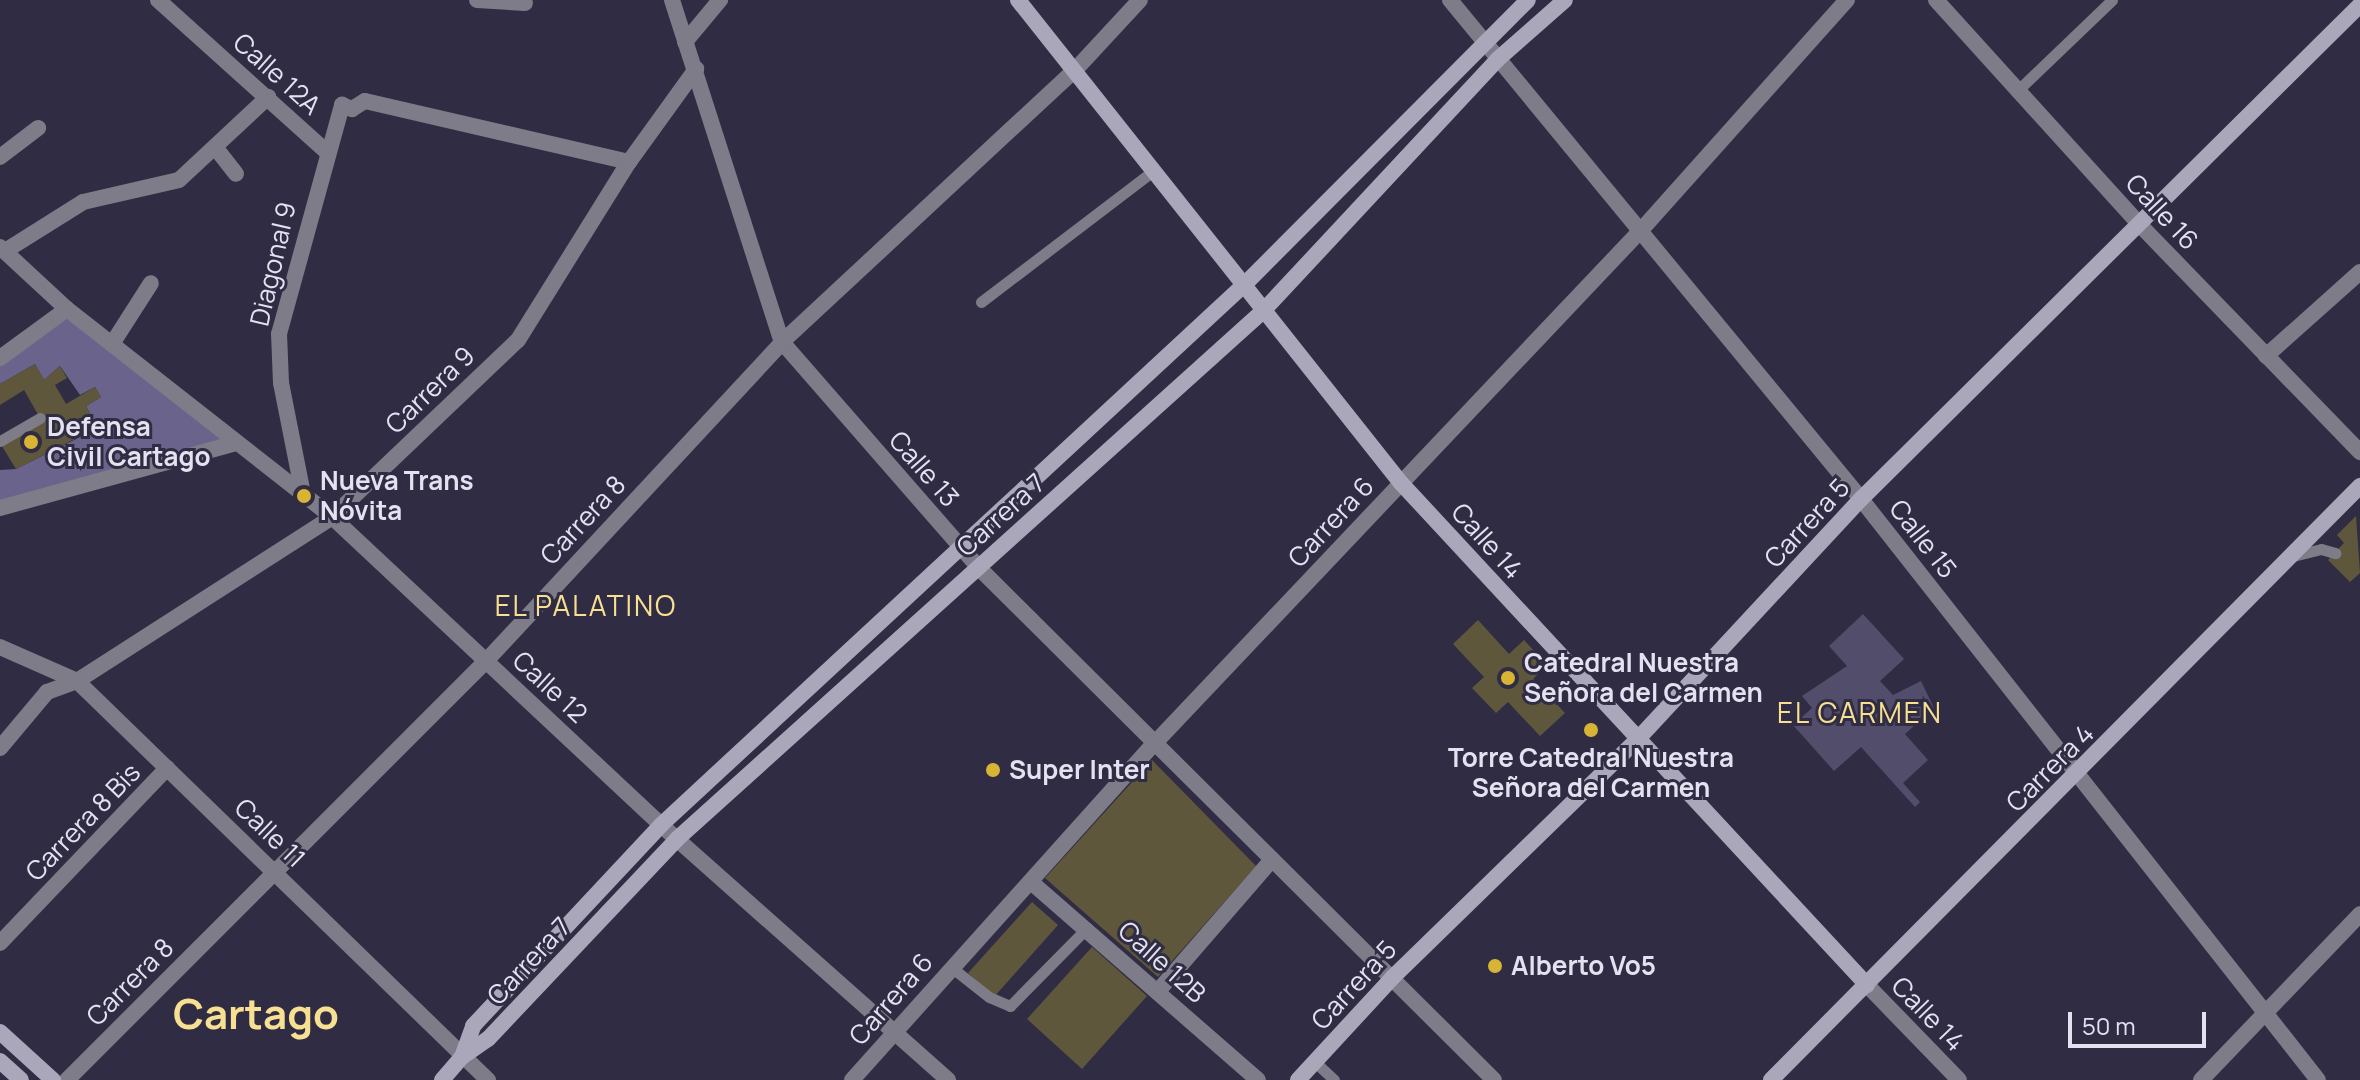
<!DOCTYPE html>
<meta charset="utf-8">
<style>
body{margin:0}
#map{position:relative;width:2360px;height:1080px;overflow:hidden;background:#302c43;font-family:Manrope,sans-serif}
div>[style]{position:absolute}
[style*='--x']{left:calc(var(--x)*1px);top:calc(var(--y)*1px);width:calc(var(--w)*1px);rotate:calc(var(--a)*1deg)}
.green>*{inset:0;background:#524d6b}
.forest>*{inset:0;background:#6a638b}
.building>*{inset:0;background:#5f573c}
.lane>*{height:11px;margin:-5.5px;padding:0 5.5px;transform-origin:5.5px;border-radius:5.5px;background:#7e7c88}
.street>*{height:16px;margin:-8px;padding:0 8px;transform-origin:8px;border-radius:8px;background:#7e7c88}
.secondary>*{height:16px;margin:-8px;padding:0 8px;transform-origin:8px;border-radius:8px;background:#aaa7bb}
.dots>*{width:22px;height:22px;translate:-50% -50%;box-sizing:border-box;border:4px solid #302c43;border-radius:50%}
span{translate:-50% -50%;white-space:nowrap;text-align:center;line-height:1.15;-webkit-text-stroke:6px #302c43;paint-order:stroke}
.street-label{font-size:26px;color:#e4e2f1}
.poi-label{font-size:26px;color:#e4e2f1;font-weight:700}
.left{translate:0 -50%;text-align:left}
.neighbourhood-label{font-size:28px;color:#f8e093;letter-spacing:2px}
.town-label{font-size:42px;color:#f8e093;font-weight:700}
.scale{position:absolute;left:2068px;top:1012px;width:138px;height:36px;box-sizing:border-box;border:4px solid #e4e2f1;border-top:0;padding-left:10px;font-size:24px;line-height:28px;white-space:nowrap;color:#e4e2f1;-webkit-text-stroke:6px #302c43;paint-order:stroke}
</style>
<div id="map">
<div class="green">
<i style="clip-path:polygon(1863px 614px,1904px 659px,1880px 681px,1893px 695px,1921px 681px,1934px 708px,1905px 734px,1928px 760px,1903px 783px,1920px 802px,1915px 807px,1861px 747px,1834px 771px,1793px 725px,1812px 708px,1802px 696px,1847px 666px,1829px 646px)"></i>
</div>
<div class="forest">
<i style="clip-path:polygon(67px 309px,236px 443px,0 509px,0 470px,16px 469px,98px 428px,86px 406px,101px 397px,95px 387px,80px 395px,60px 366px,44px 380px,35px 364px,0 384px,0 359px)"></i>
</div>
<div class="building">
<i style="clip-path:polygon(35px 364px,44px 380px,60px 366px,67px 378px,55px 385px,66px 404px,95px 387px,101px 397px,86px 406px,98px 427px,16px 469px,0 443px,40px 418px,24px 390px,0 405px,0 384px)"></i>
<i style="clip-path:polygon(2356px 516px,2360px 573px,2350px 582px,2328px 560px,2344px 543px,2337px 535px)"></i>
<i style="clip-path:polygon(1478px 620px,1509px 654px,1524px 640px,1547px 665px,1533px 679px,1565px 713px,1540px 736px,1508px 702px,1496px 713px,1472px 688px,1484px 677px,1453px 644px)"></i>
<i style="clip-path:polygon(1152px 760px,1256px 866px,1158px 977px,1045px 878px)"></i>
<i style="clip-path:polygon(1032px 902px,1058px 925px,994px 997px,968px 973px)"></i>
<i style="clip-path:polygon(1092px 947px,1147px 996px,1082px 1069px,1027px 1019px)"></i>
</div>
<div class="lane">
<i style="--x:2016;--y:92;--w:133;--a:-43.8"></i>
<i style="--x:981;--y:302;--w:218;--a:-37.3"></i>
<i style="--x:0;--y:441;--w:46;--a:-29.9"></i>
<i style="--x:2293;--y:556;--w:29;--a:-14"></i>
<i style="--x:2321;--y:549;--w:15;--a:16"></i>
<i style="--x:951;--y:967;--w:48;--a:38.3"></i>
<i style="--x:989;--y:997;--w:23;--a:23"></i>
<i style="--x:1010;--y:1006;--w:110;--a:-45.4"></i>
<i style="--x:1315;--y:1062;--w:26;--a:43"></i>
</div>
<div class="street">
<i style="--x:158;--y:0;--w:227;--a:42"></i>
<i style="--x:477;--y:0;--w:48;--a:3.6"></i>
<i style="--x:672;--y:0;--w:359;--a:72.2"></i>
<i style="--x:782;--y:342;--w:300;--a:48.9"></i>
<i style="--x:979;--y:568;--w:726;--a:44.83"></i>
<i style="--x:1450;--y:0;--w:646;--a:50.52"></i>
<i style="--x:1861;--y:499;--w:739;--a:51.81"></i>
<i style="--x:1936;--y:0;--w:305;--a:47.8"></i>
<i style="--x:2141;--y:226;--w:315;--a:45.9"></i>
<i style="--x:685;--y:42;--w:55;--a:-50.2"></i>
<i style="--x:215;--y:147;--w:34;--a:52"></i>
<i style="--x:0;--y:157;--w:48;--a:-37.3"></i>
<i style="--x:0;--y:247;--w:91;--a:42.8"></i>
<i style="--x:67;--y:309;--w:337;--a:38.1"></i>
<i style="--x:332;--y:517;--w:451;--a:43.1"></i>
<i style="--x:661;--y:825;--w:384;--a:41.6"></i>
<i style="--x:5;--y:251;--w:92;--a:-32.1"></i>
<i style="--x:83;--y:202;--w:98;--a:-12.9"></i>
<i style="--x:179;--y:180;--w:122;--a:-43"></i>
<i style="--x:112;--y:344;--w:72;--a:-57.4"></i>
<i style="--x:2266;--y:356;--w:126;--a:-41.8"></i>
<i style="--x:0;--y:358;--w:83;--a:-36.2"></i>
<i style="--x:303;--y:494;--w:113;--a:-101.2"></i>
<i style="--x:281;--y:383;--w:49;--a:-92.3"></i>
<i style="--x:279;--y:334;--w:238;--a:-74.6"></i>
<i style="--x:342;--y:105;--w:11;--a:22"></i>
<i style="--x:352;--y:109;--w:15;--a:-32"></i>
<i style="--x:365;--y:101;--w:271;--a:13"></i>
<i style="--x:0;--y:508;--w:245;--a:-15.4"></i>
<i style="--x:0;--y:647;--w:84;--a:23.8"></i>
<i style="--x:77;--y:681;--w:573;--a:44.15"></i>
<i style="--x:0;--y:748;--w:73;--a:-50"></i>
<i style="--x:47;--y:692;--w:32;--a:-20"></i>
<i style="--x:77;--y:681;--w:303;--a:-32.7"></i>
<i style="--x:332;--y:517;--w:257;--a:-43.6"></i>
<i style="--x:518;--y:340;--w:210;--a:-58.1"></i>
<i style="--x:629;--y:162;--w:115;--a:-54.2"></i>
<i style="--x:1031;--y:882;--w:301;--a:41.1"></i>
<i style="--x:0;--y:943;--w:242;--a:-46.3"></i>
<i style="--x:1867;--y:985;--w:132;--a:45.9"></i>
<i style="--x:1159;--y:990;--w:169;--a:-49.1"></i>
<i style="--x:67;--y:1080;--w:594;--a:-45"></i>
<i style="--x:487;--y:660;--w:434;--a:-47.1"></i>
<i style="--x:782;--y:342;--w:401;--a:-42.9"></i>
<i style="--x:1076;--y:69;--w:94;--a:-47.2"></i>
<i style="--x:852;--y:1080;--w:450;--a:-48.1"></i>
<i style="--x:1153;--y:745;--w:712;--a:-46.54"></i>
<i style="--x:1643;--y:228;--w:306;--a:-48.2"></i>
<i style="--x:2201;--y:1080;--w:230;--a:-46.2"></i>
</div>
<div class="secondary">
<i style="--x:1018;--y:0;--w:616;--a:51.59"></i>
<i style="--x:1401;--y:483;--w:685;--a:47.13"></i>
<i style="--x:0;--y:1032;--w:72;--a:42.2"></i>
<i style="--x:462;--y:1057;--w:33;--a:-70"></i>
<i style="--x:473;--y:1026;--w:275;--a:-46.9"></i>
<i style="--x:661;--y:825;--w:795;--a:-42.81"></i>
<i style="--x:1244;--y:285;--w:402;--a:-45.1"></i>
<i style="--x:0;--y:1061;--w:28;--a:42"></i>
<i style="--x:442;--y:1080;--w:30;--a:-49"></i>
<i style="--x:462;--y:1057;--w:32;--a:-35"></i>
<i style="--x:488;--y:1039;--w:275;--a:-46.6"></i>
<i style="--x:677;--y:839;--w:790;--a:-42.02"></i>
<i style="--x:1264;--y:310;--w:343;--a:-47"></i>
<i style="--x:1498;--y:59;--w:89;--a:-41.4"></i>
<i style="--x:1298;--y:1080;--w:139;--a:-47.3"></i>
<i style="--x:1392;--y:978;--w:340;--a:-44.2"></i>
<i style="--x:1636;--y:741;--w:330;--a:-47.1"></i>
<i style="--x:1861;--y:499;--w:702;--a:-44.71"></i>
<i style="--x:1771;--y:1080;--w:837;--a:-45.24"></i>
</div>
<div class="dots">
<i style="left:31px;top:442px;background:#d8b434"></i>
<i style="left:304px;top:496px;background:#d8b434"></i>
<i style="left:1508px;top:678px;background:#d8b434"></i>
<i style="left:1591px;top:730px;background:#d8b434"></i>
<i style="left:993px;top:770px;background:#d8b434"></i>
<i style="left:1495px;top:966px;background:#d8b434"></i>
</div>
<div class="street-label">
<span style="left:277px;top:74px;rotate:42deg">Calle 12A</span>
<span style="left:2162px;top:212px;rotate:47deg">Calle 16</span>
<span style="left:273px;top:264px;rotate:-77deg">Diagonal 9</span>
<span style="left:430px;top:390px;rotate:-44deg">Carrera 9</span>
<span style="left:924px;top:469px;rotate:49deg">Calle 13</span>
<span style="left:1001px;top:515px;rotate:-42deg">Carrera 7</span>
<span style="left:583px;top:520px;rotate:-47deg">Carrera 8</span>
<span style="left:1331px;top:522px;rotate:-47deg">Carrera 6</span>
<span style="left:1807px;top:523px;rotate:-47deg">Carrera 5</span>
<span style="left:1923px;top:539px;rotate:52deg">Calle 15</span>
<span style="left:1487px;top:541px;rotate:48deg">Calle 14</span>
<span style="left:550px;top:687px;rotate:43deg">Calle 12</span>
<span style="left:2050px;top:768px;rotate:-45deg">Carrera 4</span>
<span style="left:83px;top:822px;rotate:-46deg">Carrera 8 Bis</span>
<span style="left:270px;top:833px;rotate:44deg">Calle 11</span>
<span style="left:529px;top:961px;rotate:-47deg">Carrera 7</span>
<span style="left:1162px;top:962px;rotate:42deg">Calle 12B</span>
<span style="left:130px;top:982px;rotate:-45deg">Carrera 8</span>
<span style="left:1354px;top:985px;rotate:-47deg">Carrera 5</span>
<span style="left:891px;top:999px;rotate:-49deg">Carrera 6</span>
<span style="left:1928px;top:1014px;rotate:46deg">Calle 14</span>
</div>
<div class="poi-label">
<span class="left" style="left:47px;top:442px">Defensa<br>Civil Cartago</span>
<span class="left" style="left:320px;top:496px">Nueva Trans<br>Nóvita</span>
<span class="left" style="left:1524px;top:678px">Catedral Nuestra<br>Señora del Carmen</span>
<span style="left:1591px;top:773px">Torre Catedral Nuestra<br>Señora del Carmen</span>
<span class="left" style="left:1009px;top:770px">Super Inter</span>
<span class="left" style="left:1511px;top:966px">Alberto Vo5</span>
</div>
<div class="neighbourhood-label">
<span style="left:586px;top:605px">EL PALATINO</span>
<span style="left:1860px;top:712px">EL CARMEN</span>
</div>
<div class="town-label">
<span style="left:256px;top:1013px">Cartago</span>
</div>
<div class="scale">50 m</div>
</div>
